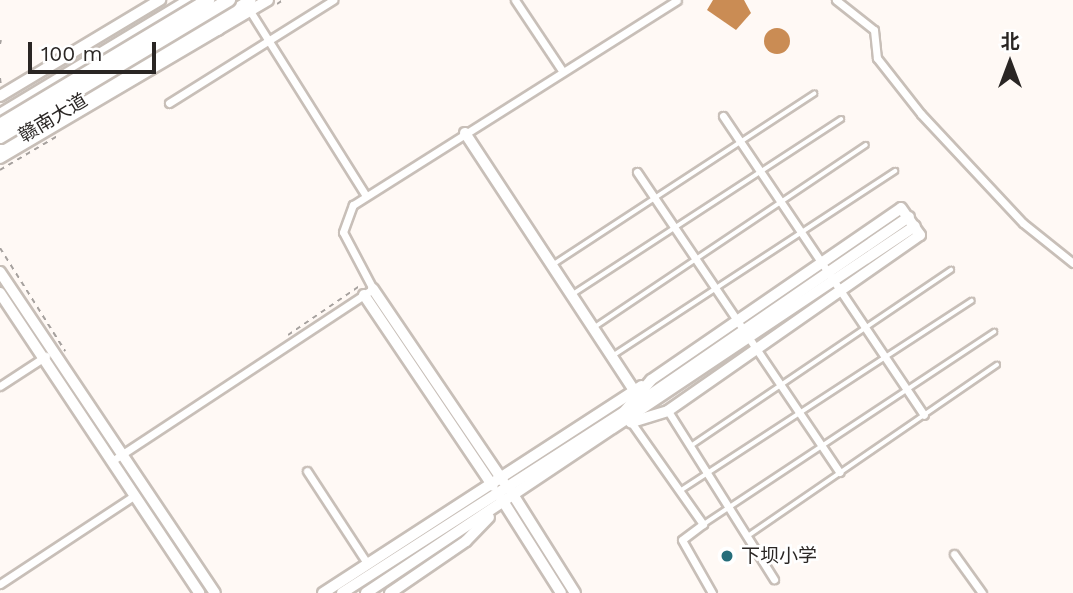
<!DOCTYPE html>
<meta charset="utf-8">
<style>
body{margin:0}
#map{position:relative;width:1073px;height:593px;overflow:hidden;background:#fff9f5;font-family:"Work Sans","Noto Sans SC",sans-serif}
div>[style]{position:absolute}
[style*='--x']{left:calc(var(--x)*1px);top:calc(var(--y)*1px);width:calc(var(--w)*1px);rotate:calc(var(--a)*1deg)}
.water>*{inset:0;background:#ca8c54}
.round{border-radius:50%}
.path>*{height:2px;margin-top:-1px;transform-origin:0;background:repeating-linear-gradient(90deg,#a6a19e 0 5px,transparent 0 10px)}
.roads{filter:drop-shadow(2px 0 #c8bfb8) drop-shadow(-2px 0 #c8bfb8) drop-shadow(0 2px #c8bfb8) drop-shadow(0 -2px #c8bfb8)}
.lane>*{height:3.5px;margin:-1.75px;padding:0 1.75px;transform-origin:1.75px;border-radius:1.75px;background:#fff}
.street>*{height:7px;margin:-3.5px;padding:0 3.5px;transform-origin:3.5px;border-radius:3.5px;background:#fff}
.secondary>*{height:10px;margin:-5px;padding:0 5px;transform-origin:5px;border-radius:5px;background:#fff}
.primary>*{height:10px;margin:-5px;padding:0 5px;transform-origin:5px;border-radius:5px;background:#fff}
.bridges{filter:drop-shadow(2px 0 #c8bfb8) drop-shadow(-2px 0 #c8bfb8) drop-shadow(0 2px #c8bfb8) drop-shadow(0 -2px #c8bfb8)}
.highway-bridge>*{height:12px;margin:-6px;padding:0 6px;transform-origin:6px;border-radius:6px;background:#fff}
.dots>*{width:19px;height:19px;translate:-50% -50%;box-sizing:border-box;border:4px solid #fff;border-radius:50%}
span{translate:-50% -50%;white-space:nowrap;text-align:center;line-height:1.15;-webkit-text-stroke:5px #fff;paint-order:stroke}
.street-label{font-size:19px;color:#2a2624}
.poi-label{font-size:19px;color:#2a2624}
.left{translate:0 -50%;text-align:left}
.north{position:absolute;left:975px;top:28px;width:70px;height:70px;-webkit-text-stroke:5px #fff;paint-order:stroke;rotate:0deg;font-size:19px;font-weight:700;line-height:28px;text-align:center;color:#2a2624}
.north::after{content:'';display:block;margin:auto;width:24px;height:32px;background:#2a2624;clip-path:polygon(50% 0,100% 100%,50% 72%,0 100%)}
.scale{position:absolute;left:28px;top:42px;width:128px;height:32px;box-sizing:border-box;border:4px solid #2a2624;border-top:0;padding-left:9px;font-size:21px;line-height:24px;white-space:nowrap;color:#2a2624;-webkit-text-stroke:5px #fff;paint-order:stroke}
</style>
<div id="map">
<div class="water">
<i style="clip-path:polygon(713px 0,744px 0,751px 13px,736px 30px,707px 10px)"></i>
<i class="round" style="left:764px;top:28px;width:26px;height:26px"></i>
</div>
<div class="path">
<i style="--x:277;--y:4;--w:7;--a:-34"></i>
<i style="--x:0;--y:44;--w:4;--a:-76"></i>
<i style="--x:0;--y:78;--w:8;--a:83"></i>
<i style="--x:0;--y:170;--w:69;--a:-30.7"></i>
<i style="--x:0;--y:248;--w:122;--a:57.7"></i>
<i style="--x:288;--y:335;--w:88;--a:-34.4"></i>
</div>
<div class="roads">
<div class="lane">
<i style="--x:554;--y:264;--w:311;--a:-33.2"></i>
<i style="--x:573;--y:294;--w:320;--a:-33.1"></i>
<i style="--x:595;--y:327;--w:326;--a:-33.9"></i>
<i style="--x:614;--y:355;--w:336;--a:-33.2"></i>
<i style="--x:691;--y:446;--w:314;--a:-34.1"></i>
<i style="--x:680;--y:491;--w:348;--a:-33.1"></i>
<i style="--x:704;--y:524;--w:348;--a:-33.5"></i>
<i style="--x:748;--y:536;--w:302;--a:-34.5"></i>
</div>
<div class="street">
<i style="--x:515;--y:0;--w:83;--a:56.3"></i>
<i style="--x:836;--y:0;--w:48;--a:38.3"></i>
<i style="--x:874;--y:30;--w:28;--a:84"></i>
<i style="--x:877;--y:58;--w:71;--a:51.8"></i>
<i style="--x:921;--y:114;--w:149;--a:46.9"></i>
<i style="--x:1023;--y:223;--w:64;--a:38.7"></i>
<i style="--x:250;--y:11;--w:218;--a:57.9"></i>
<i style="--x:169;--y:103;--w:194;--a:-32.1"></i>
<i style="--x:723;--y:116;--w:360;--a:56.1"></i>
<i style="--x:637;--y:172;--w:362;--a:56"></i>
<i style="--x:0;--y:386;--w:55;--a:-33.1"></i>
<i style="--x:668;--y:411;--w:199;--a:57.8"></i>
<i style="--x:631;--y:422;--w:125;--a:54.8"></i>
<i style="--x:703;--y:524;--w:26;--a:143"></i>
<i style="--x:682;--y:540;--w:61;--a:60.5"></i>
<i style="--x:112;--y:461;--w:313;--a:-33.4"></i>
<i style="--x:373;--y:289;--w:64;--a:-117.8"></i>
<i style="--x:343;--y:232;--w:29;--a:-70"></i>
<i style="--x:353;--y:205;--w:383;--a:-32.3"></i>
<i style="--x:307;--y:471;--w:110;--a:56.9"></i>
<i style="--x:954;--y:554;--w:48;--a:54.3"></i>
<i style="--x:0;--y:584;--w:162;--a:-33.4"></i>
</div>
<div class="secondary">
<i style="--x:0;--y:96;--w:187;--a:-31"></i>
<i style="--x:465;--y:133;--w:315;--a:56.7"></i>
<i style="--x:0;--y:158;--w:311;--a:-30.5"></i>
<i style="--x:0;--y:272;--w:386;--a:56.2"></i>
<i style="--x:373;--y:289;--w:232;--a:55.9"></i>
<i style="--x:0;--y:293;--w:360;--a:56.4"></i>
<i style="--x:364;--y:295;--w:230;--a:56"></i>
<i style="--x:624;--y:412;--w:42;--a:-49.8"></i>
<i style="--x:651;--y:380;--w:303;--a:-34.5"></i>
<i style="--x:901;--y:208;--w:33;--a:55"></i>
<i style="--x:920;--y:235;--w:307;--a:145.1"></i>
<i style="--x:668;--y:411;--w:39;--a:163"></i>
<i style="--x:512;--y:493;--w:118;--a:57.8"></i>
<i style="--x:501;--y:498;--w:112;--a:57.7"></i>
<i style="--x:323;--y:593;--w:380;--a:-33"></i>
<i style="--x:342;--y:593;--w:355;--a:-32.7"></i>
<i style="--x:641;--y:401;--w:325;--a:-34.5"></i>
<i style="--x:366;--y:593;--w:660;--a:-33.76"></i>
<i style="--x:390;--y:593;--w:92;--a:-34.4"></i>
<i style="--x:466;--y:541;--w:33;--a:-46"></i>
</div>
<div class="primary">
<i style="--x:218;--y:30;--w:21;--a:-45"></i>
<i style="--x:0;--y:114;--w:221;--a:-31.1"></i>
<i style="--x:0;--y:150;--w:292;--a:-30.9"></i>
</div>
</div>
<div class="bridges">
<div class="highway-bridge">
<i style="--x:0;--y:125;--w:243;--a:-31"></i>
<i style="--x:0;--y:137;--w:267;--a:-30.9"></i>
</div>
</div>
<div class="dots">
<i style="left:727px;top:556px;background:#256d7a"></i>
</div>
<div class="street-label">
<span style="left:53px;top:118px;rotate:-31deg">赣南大道</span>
</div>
<div class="poi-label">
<span class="left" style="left:741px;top:556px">下坝小学</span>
</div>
<div class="north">北</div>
<div class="scale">100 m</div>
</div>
